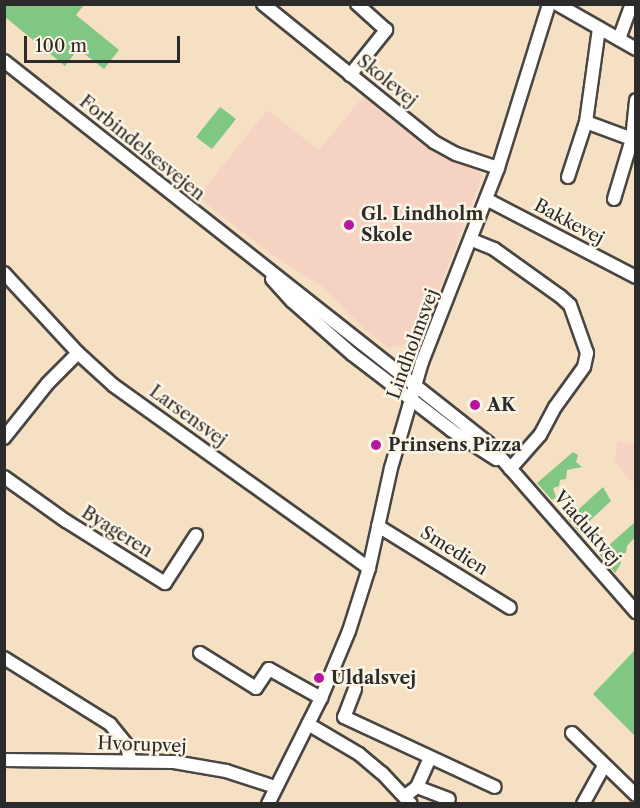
<!DOCTYPE html>
<style>
body{margin:0}
#map{position:relative;width:640px;height:808px;overflow:hidden;background:#f5e0c4;font-family:"Libre Caslon Text",serif}
div>[style]{position:absolute}
[style*='--x']{left:calc(var(--x)*1px);top:calc(var(--y)*1px);width:calc(var(--w)*1px);rotate:calc(var(--a)*1deg)}
.built>*{inset:0;background:#f6d2c3}
.green>*{inset:0;background:#80c783}
.roads{filter:drop-shadow(2px 0 #494642) drop-shadow(-2px 0 #494642) drop-shadow(0 2px #494642) drop-shadow(0 -2px #494642)}
.minor>*{height:12px;margin:-6px;padding:0 6px;transform-origin:6px;border-radius:6px;background:#fff}
.dots>*{width:16px;height:16px;translate:-50% -50%;box-sizing:border-box;border:3px solid #fcf5e5;border-radius:50%}
span{translate:-50% -50%;white-space:nowrap;text-align:center;line-height:1.15;-webkit-text-stroke:5px #fcf5e5;paint-order:stroke}
.street-label{font-size:18px;color:#2b2b2b}
.poi-label{font-size:18px;color:#2b2b2b;font-weight:700}
.left{translate:0 -50%;text-align:left}
.frame{position:absolute;inset:0;border:6px solid #2b2b2b;pointer-events:none}
.scale{position:absolute;left:24px;top:36px;width:156px;height:27px;box-sizing:border-box;border:3px solid #2b2b2b;border-top:0;padding-left:8px;font-size:18px;line-height:21px;white-space:nowrap;color:#2b2b2b;-webkit-text-stroke:4px #fcf5e5;paint-order:stroke}
</style>
<div id="map">
<div class="built">
<i style="clip-path:polygon(363px 97px,434px 153px,479px 171px,482px 176px,436px 297px,413px 342px,388px 348px,360px 325px,324px 288px,271px 254px,198px 197px,267px 110px,319px 150px)"></i>
<i style="clip-path:polygon(617px 441px,635px 445px,635px 482px,630px 480px,615px 462px)"></i>
</div>
<div class="green">
<i style="clip-path:polygon(4px 5px,84px 5px,76px 15px,119px 50px,104px 69px,78px 49px,65px 66px,5px 17px)"></i>
<i style="clip-path:polygon(220px 107px,236px 119px,212px 149px,196px 137px)"></i>
<i style="clip-path:polygon(573px 452px,578px 455px,576px 462px,582px 467px,567px 470px,566px 479px,560px 480px,559px 486px,553px 488px,556px 497px,552px 500px,537px 483px)"></i>
<i style="clip-path:polygon(603px 487px,611px 501px,584px 526px,588px 532px,583px 536px,568px 519px)"></i>
<i style="clip-path:polygon(635px 522px,635px 537px,627px 546px,626px 553px,619px 554px,621px 563px,615px 573px,599px 554px)"></i>
<i style="clip-path:polygon(635px 650px,635px 736px,593px 694px)"></i>
</div>
<div class="roads">
<div class="minor">
<i style="--x:263;--y:4;--w:220;--a:38.9"></i>
<i style="--x:434;--y:142;--w:25;--a:29"></i>
<i style="--x:456;--y:154;--w:44;--a:18.4"></i>
<i style="--x:557;--y:4;--w:91;--a:29.7"></i>
<i style="--x:619;--y:39;--w:37;--a:-70"></i>
<i style="--x:4;--y:61;--w:617;--a:38.28"></i>
<i style="--x:488;--y:443;--w:225;--a:48.8"></i>
<i style="--x:350;--y:75;--w:58;--a:-51.3"></i>
<i style="--x:386;--y:30;--w:39;--a:-138"></i>
<i style="--x:586;--y:122;--w:49;--a:20.3"></i>
<i style="--x:568;--y:177;--w:58;--a:-71.9"></i>
<i style="--x:586;--y:122;--w:95;--a:-82.1"></i>
<i style="--x:486;--y:199;--w:169;--a:27.5"></i>
<i style="--x:614;--y:199;--w:63;--a:-73.3"></i>
<i style="--x:632;--y:139;--w:39;--a:-84"></i>
<i style="--x:472;--y:240;--w:24;--a:22"></i>
<i style="--x:494;--y:249;--w:81;--a:35.5"></i>
<i style="--x:560;--y:296;--w:13;--a:42"></i>
<i style="--x:570;--y:305;--w:51;--a:70.5"></i>
<i style="--x:587;--y:353;--w:14;--a:102"></i>
<i style="--x:584;--y:367;--w:49;--a:125.9"></i>
<i style="--x:555;--y:407;--w:32;--a:118"></i>
<i style="--x:540;--y:435;--w:45;--a:131.4"></i>
<i style="--x:4;--y:273;--w:109;--a:47.2"></i>
<i style="--x:78;--y:353;--w:47;--a:42.4"></i>
<i style="--x:113;--y:385;--w:315;--a:35.6"></i>
<i style="--x:272;--y:279;--w:30;--a:48"></i>
<i style="--x:292;--y:301;--w:80;--a:41.5"></i>
<i style="--x:352;--y:354;--w:125;--a:37.5"></i>
<i style="--x:451;--y:430;--w:54;--a:32.8"></i>
<i style="--x:4;--y:438;--w:70;--a:-51.3"></i>
<i style="--x:48;--y:383;--w:42;--a:-45"></i>
<i style="--x:4;--y:477;--w:76;--a:35.4"></i>
<i style="--x:66;--y:521;--w:117;--a:32.1"></i>
<i style="--x:165;--y:583;--w:57;--a:-57.1"></i>
<i style="--x:378;--y:526;--w:155;--a:31.8"></i>
<i style="--x:200;--y:653;--w:66;--a:32"></i>
<i style="--x:256;--y:688;--w:23;--a:-56"></i>
<i style="--x:269;--y:669;--w:60;--a:29.1"></i>
<i style="--x:4;--y:658;--w:125;--a:31.9"></i>
<i style="--x:110;--y:724;--w:26;--a:51"></i>
<i style="--x:126;--y:744;--w:18;--a:74"></i>
<i style="--x:355;--y:689;--w:30;--a:111"></i>
<i style="--x:344;--y:717;--w:166;--a:24.9"></i>
<i style="--x:308;--y:724;--w:59;--a:30.5"></i>
<i style="--x:359;--y:754;--w:30;--a:40"></i>
<i style="--x:382;--y:773;--w:42;--a:46.9"></i>
<i style="--x:572;--y:733;--w:89;--a:44.1"></i>
<i style="--x:4;--y:760;--w:170;--a:0.7"></i>
<i style="--x:174;--y:762;--w:53;--a:9.8"></i>
<i style="--x:226;--y:771;--w:52;--a:18.1"></i>
<i style="--x:417;--y:787;--w:34;--a:21"></i>
<i style="--x:405;--y:796;--w:15;--a:-37"></i>
<i style="--x:417;--y:787;--w:32;--a:-66"></i>
<i style="--x:268;--y:804;--w:119;--a:-63.4"></i>
<i style="--x:321;--y:698;--w:73;--a:-67.3"></i>
<i style="--x:349;--y:631;--w:66;--a:-72.4"></i>
<i style="--x:369;--y:568;--w:102;--a:-77.6"></i>
<i style="--x:391;--y:468;--w:110;--a:-73.7"></i>
<i style="--x:422;--y:362;--w:208;--a:-68.6"></i>
<i style="--x:498;--y:168;--w:172;--a:-72.7"></i>
<i style="--x:583;--y:804;--w:43;--a:-61.1"></i>
</div>
</div>
<div class="dots">
<i style="left:349px;top:225px;background:#b5179e"></i>
<i style="left:475px;top:405px;background:#b5179e"></i>
<i style="left:376px;top:445px;background:#b5179e"></i>
<i style="left:319px;top:678px;background:#b5179e"></i>
</div>
<div class="street-label">
<span style="left:387px;top:81px;rotate:39deg">Skolevej</span>
<span style="left:142px;top:148px;rotate:39deg">Forbindelsesvejen</span>
<span style="left:569px;top:222px;rotate:28deg">Bakkevej</span>
<span style="left:413px;top:344px;rotate:-70deg">Lindholmsvej</span>
<span style="left:188px;top:416px;rotate:36deg">Larsensvej</span>
<span style="left:587px;top:528px;rotate:49deg">Viaduktvej</span>
<span style="left:117px;top:532px;rotate:32deg">Byageren</span>
<span style="left:454px;top:551px;rotate:32deg">Smedien</span>
<span style="left:142px;top:745px;rotate:2deg">Hvorupvej</span>
</div>
<div class="poi-label">
<span class="left" style="left:361px;top:225px">Gl. Lindholm<br>Skole</span>
<span class="left" style="left:487px;top:405px">AK</span>
<span class="left" style="left:388px;top:445px">Prinsens Pizza</span>
<span class="left" style="left:331px;top:678px">Uldalsvej</span>
</div>
<div class="frame"></div>
<div class="scale">100 m</div>
</div>
